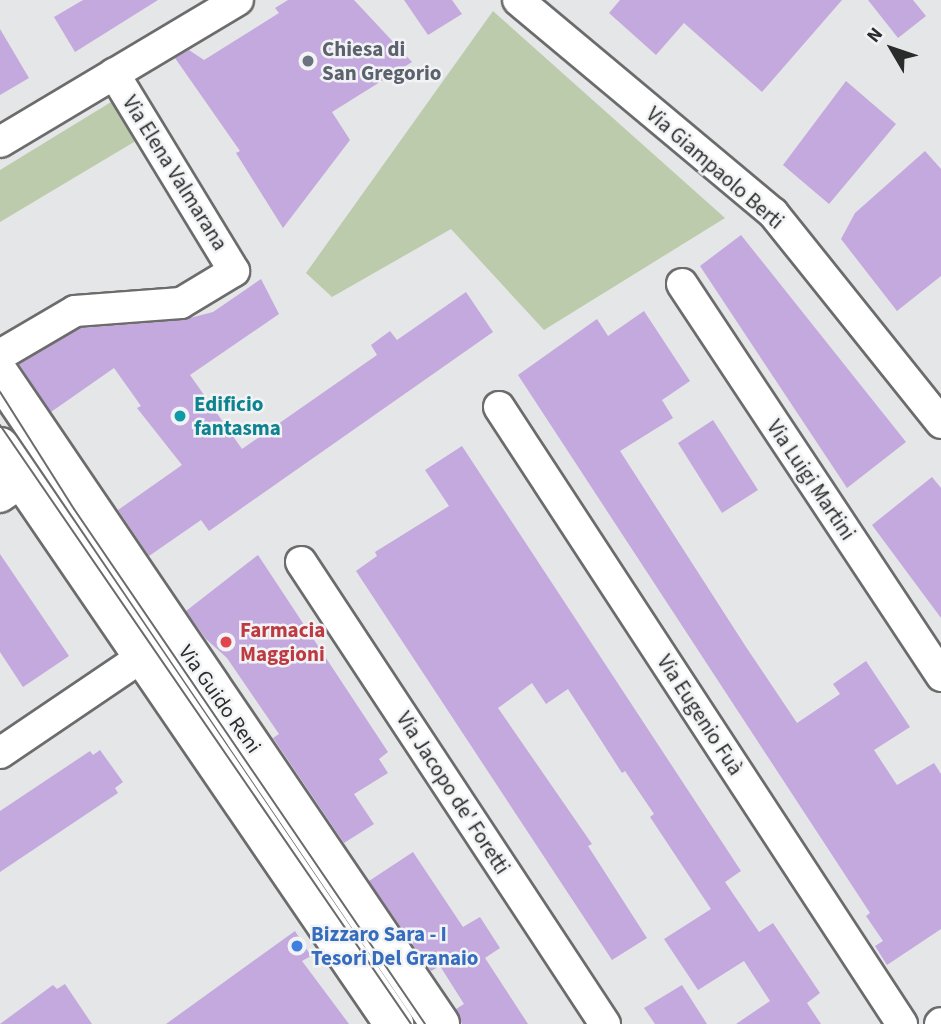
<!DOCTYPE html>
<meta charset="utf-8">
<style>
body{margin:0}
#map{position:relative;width:941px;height:1024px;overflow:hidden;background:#e5e6e7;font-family:"Source Sans 3",sans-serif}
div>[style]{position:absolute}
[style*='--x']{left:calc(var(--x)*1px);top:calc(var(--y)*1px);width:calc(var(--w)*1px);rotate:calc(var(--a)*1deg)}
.green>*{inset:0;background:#bccbab}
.building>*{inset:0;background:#c3a9dd}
.roads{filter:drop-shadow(2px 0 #6c6c6d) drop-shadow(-2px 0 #6c6c6d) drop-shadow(0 2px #6c6c6d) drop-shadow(0 -2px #6c6c6d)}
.street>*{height:30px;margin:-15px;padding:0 15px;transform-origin:15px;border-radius:15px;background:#fff}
.secondary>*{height:38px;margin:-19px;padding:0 19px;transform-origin:19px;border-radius:19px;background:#fff}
.tram>*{height:2px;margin:-1px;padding:0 1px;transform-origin:1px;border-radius:1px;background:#6a6b6b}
.dots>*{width:19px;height:19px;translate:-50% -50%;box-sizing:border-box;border:4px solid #f2f3f4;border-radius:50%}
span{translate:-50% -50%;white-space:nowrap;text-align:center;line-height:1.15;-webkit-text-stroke:5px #f2f3f4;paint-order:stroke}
.worship-label{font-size:21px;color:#5b616d;font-weight:700}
.left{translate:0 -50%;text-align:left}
.street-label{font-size:21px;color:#2b2b2b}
.culture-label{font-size:21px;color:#0d838f;font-weight:700}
.health-label{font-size:21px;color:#be3a42;font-weight:700}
.shop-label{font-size:21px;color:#366cbe;font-weight:700}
.north{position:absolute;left:857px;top:14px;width:70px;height:70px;-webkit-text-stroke:5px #f2f3f4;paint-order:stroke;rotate:309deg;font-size:19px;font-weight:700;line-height:28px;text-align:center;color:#2b2b2b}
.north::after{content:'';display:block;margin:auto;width:24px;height:32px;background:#2b2b2b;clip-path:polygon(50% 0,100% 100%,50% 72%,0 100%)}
</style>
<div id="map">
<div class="green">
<i style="clip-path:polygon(493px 11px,725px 218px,544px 330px,451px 229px,332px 297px,306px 273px)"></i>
<i style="clip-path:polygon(116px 99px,139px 139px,0 222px,0 170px)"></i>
</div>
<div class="building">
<i style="clip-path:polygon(83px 0,158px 0,75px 52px,54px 17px)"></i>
<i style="clip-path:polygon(288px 0,354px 0,412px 62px,332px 112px,350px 140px,283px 228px,236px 153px,240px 151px,175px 58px,189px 50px,204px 60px,279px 13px,275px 8px)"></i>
<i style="clip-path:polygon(404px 0,452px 0,462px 14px,428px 35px)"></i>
<i style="clip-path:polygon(620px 0,842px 0,762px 92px,684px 23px,656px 55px,609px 13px)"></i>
<i style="clip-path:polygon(868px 0,913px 0,926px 16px,898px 38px)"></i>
<i style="clip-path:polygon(0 29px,29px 78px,0 95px)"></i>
<i style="clip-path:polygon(846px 81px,896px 124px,829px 204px,783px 165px)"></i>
<i style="clip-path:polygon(925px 151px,941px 169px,941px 276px,897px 311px,841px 239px,855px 213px)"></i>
<i style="clip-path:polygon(741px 235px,906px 442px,847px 488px,700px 266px)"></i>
<i style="clip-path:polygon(261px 279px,279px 314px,190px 375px,242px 449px,377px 355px,371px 345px,390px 331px,397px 340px,466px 292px,493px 332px,209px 531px,201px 520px,149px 556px,118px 510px,182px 465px,137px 408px,141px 406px,114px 368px,51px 412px,19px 364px,80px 328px,182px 320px,213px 312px)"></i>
<i style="clip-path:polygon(644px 311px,690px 381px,662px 400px,673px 418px,620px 451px,746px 647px,797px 723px,840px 694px,833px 684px,866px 661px,910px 727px,874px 750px,897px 785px,934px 763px,941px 774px,941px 929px,887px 965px,875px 946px,883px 941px,866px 916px,870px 913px,518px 375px,597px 319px,608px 336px)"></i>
<i style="clip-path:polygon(713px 420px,758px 490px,722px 513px,678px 443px)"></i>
<i style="clip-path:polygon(462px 446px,741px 871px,725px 882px,759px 932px,773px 923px,820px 993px,807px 1003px,821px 1024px,736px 1024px,770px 1001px,744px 961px,698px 990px,664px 939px,711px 909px,650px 817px,654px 814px,625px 771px,622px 773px,568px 689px,546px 704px,532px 683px,498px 708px,592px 844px,588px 846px,647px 938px,612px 960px,356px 571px,377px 556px,375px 552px,449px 506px,425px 470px)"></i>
<i style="clip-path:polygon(932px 477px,941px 488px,941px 618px,872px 525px)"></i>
<i style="clip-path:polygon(0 554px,69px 656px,23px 687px,0 652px)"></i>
<i style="clip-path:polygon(258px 555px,388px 752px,379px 759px,388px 773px,354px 794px,374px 824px,344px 843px,273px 738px,279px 734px,227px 658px,206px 639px,186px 611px)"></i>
<i style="clip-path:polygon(100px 750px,123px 782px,115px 788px,118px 793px,0 872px,0 811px,90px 751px,93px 755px)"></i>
<i style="clip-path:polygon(413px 852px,463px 927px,480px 917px,500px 948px,485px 958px,528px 1024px,462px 1024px,456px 1009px,464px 1004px,440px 966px,431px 971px,369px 881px)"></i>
<i style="clip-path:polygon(295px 931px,311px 956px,302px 961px,349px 1024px,166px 1024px)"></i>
<i style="clip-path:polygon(65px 984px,92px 1024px,0 1024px,53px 985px,57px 989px)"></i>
<i style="clip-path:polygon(682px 985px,707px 1024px,655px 1024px,644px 1008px)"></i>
</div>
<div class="roads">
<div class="street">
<i style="--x:518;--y:0;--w:332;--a:39.9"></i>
<i style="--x:773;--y:213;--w:269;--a:51.3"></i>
<i style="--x:0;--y:142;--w:277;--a:-30.8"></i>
<i style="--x:682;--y:284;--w:470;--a:56.5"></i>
<i style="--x:0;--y:355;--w:87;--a:-30.4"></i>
<i style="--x:75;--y:311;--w:106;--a:-4.3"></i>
<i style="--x:181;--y:303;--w:62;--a:-31.1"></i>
<i style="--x:234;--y:271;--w:231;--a:-121.3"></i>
<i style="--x:499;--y:407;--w:737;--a:56.85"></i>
<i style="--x:0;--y:497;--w:29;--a:-34"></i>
<i style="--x:301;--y:562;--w:553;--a:56.65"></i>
<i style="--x:0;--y:753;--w:175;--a:-34.1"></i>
<i style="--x:940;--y:1024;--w:1;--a:-45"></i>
</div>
<div class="secondary">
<i style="--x:0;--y:375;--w:784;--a:55.86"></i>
<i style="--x:0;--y:447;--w:699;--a:55.67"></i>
</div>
</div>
<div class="tram">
<i style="--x:0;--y:392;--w:138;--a:57.7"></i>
<i style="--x:74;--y:509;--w:623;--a:55.72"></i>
<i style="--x:0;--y:425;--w:726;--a:55.54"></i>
</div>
<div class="dots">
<i style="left:308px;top:61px;background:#6b7280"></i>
<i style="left:180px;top:416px;background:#0f9aa8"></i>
<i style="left:226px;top:642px;background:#e0444e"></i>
<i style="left:297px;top:946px;background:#3f7fe0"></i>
</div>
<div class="worship-label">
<span class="left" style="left:322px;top:61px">Chiesa di<br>San Gregorio</span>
</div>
<div class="street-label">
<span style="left:715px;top:168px;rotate:41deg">Via Giampaolo Berti</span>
<span style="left:175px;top:173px;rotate:58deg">Via Elena Valmarana</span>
<span style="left:811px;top:480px;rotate:56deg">Via Luigi Martini</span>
<span style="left:220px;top:699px;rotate:55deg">Via Guido Reni</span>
<span style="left:700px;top:715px;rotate:57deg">Via Eugenio Fuà</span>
<span style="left:453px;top:793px;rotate:57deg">Via Jacopo de' Foretti</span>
</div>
<div class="culture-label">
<span class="left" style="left:194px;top:416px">Edificio<br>fantasma</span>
</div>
<div class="health-label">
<span class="left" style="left:240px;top:642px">Farmacia<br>Maggioni</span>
</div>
<div class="shop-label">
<span class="left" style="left:311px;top:946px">Bizzaro Sara - I<br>Tesori Del Granaio</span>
</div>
<div class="north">N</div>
</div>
